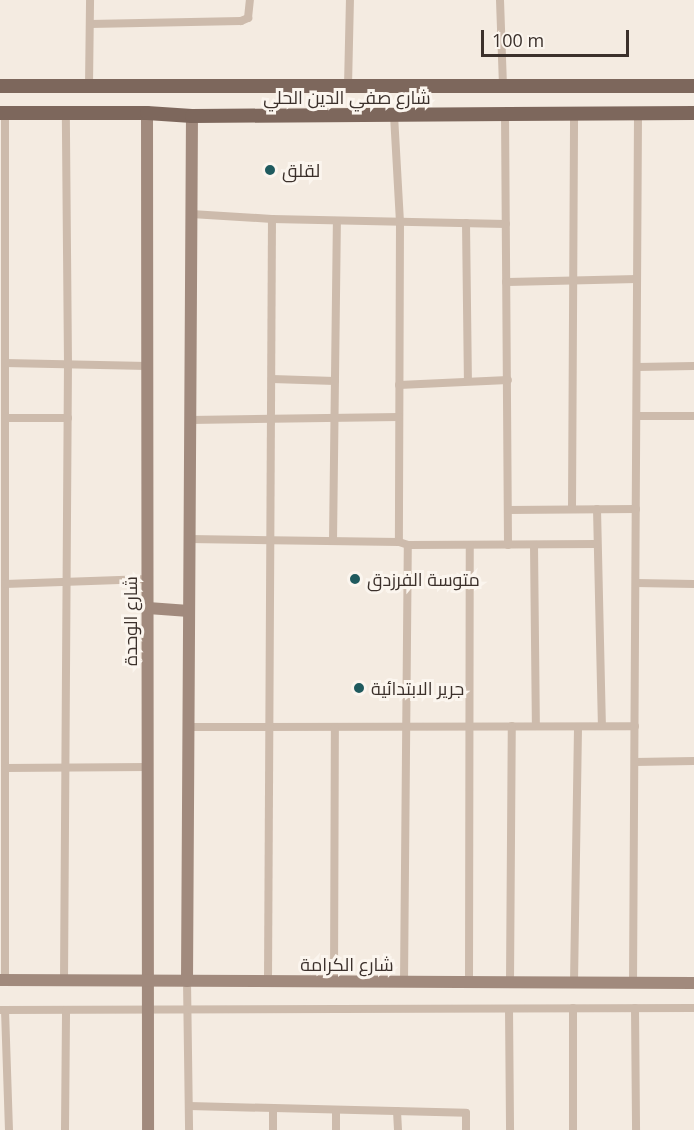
<!DOCTYPE html>
<meta charset="utf-8">
<style>
body{margin:0}
#map{position:relative;width:694px;height:1130px;overflow:hidden;background:#f4ebe1;font-family:"Open Sans",Cairo,sans-serif}
div>[style]{position:absolute}
[style*='--x']{left:calc(var(--x)*1px);top:calc(var(--y)*1px);width:calc(var(--w)*1px);rotate:calc(var(--a)*1deg)}
.street>*{height:8px;margin:-4px;padding:0 4px;transform-origin:4px;border-radius:4px;background:#cdbbac}
.secondary>*{height:12px;margin:-6px;padding:0 6px;transform-origin:6px;border-radius:6px;background:#a18a7d}
.primary>*{height:14px;margin:-7px;padding:0 7px;transform-origin:7px;border-radius:7px;background:#7d675c}
.dots>*{width:16px;height:16px;translate:-50% -50%;box-sizing:border-box;border:3px solid #fbf5ee;border-radius:50%}
span{translate:-50% -50%;white-space:nowrap;text-align:center;line-height:1.15;-webkit-text-stroke:6px #fbf5ee;paint-order:stroke}
.street-label{font-size:18px;color:#3b302b}
.poi-label{font-size:18px;color:#3b302b}
.left{translate:0 -50%;text-align:left}
.scale{position:absolute;left:481px;top:30px;width:148px;height:27px;box-sizing:border-box;border:3px solid #3b302b;border-top:0;padding-left:8px;font-size:18px;line-height:21px;white-space:nowrap;color:#3b302b;-webkit-text-stroke:4px #fbf5ee;paint-order:stroke}
</style>
<div id="map">
<div class="street">
<i style="--x:500;--y:0;--w:86;--a:88"></i>
<i style="--x:90;--y:24;--w:151;--a:-1.1"></i>
<i style="--x:241;--y:21;--w:8;--a:-23"></i>
<i style="--x:248;--y:18;--w:18;--a:-84"></i>
<i style="--x:89;--y:86;--w:86;--a:-89.3"></i>
<i style="--x:348;--y:86;--w:86;--a:-88.7"></i>
<i style="--x:5;--y:113;--w:868;--a:90"></i>
<i style="--x:505;--y:113;--w:432;--a:89.6"></i>
<i style="--x:394;--y:115;--w:107;--a:86.8"></i>
<i style="--x:400;--y:222;--w:320;--a:90.2"></i>
<i style="--x:191;--y:214;--w:81;--a:3.5"></i>
<i style="--x:272;--y:219;--w:234;--a:1.2"></i>
<i style="--x:466;--y:223;--w:157;--a:89.3"></i>
<i style="--x:506;--y:282;--w:131;--a:-1.3"></i>
<i style="--x:5;--y:363;--w:142;--a:1.2"></i>
<i style="--x:637;--y:367;--w:57;--a:-1"></i>
<i style="--x:272;--y:379;--w:63;--a:1.8"></i>
<i style="--x:399;--y:385;--w:109;--a:-2.6"></i>
<i style="--x:637;--y:416;--w:57;--a:0"></i>
<i style="--x:5;--y:418;--w:63;--a:0"></i>
<i style="--x:190;--y:420;--w:209;--a:-0.8"></i>
<i style="--x:572;--y:509;--w:396;--a:-89.7"></i>
<i style="--x:597;--y:509;--w:217;--a:88.7"></i>
<i style="--x:508;--y:510;--w:128;--a:-0.4"></i>
<i style="--x:189;--y:539;--w:210;--a:0.8"></i>
<i style="--x:399;--y:542;--w:9;--a:18"></i>
<i style="--x:408;--y:545;--w:189;--a:-0.3"></i>
<i style="--x:333;--y:541;--w:320;--a:-89.3"></i>
<i style="--x:534;--y:545;--w:181;--a:89.4"></i>
<i style="--x:636;--y:583;--w:58;--a:1"></i>
<i style="--x:5;--y:584;--w:143;--a:-2"></i>
<i style="--x:188;--y:727;--w:447;--a:-0.1"></i>
<i style="--x:635;--y:762;--w:59;--a:-1"></i>
<i style="--x:5;--y:768;--w:143;--a:-0.4"></i>
<i style="--x:64;--y:981;--w:617;--a:-89.63"></i>
<i style="--x:68;--y:364;--w:251;--a:-90.5"></i>
<i style="--x:187;--y:981;--w:149;--a:89.2"></i>
<i style="--x:268;--y:981;--w:762;--a:-89.7"></i>
<i style="--x:334;--y:982;--w:255;--a:-89.8"></i>
<i style="--x:404;--y:982;--w:437;--a:-89.5"></i>
<i style="--x:469;--y:982;--w:437;--a:-89.9"></i>
<i style="--x:510;--y:982;--w:256;--a:-89.6"></i>
<i style="--x:574;--y:983;--w:255;--a:-89.1"></i>
<i style="--x:633;--y:984;--w:871;--a:-89.67"></i>
<i style="--x:635;--y:1008;--w:122;--a:89.5"></i>
<i style="--x:509;--y:1009;--w:121;--a:89.5"></i>
<i style="--x:0;--y:1010;--w:694;--a:-0.17"></i>
<i style="--x:5;--y:1010;--w:120;--a:88.1"></i>
<i style="--x:189;--y:1106;--w:277;--a:1.4"></i>
<i style="--x:466;--y:1113;--w:17;--a:90"></i>
<i style="--x:273;--y:1108;--w:22;--a:90"></i>
<i style="--x:397;--y:1111;--w:19;--a:87"></i>
<i style="--x:65;--y:1130;--w:120;--a:-89.5"></i>
<i style="--x:336;--y:1130;--w:20;--a:-90"></i>
<i style="--x:573;--y:1130;--w:122;--a:-90"></i>
</div>
<div class="secondary">
<i style="--x:147;--y:113;--w:1017;--a:89.94"></i>
<i style="--x:148;--y:608;--w:41;--a:4.2"></i>
<i style="--x:0;--y:980;--w:694;--a:0.25"></i>
<i style="--x:187;--y:981;--w:865;--a:-89.67"></i>
</div>
<div class="primary">
<i style="--x:0;--y:86;--w:694;--a:0"></i>
<i style="--x:0;--y:113;--w:147;--a:0"></i>
<i style="--x:147;--y:113;--w:45;--a:3.8"></i>
<i style="--x:192;--y:116;--w:502;--a:-0.34"></i>
</div>
<div class="dots">
<i style="left:270px;top:170px;background:#1f5a5e"></i>
<i style="left:355px;top:579px;background:#1f5a5e"></i>
<i style="left:359px;top:688px;background:#1f5a5e"></i>
</div>
<div class="street-label">
<span style="left:347px;top:97px">شارع صفي الدين الحلي</span>
<span style="left:130px;top:621px;rotate:-90deg">شارع الوحدة</span>
<span style="left:347px;top:964px">شارع الكرامة</span>
</div>
<div class="poi-label">
<span class="left" style="left:282px;top:170px">لقلق</span>
<span class="left" style="left:367px;top:579px">متوسة الفرزدق</span>
<span class="left" style="left:371px;top:688px">جرير الابتدائية</span>
</div>
<div class="scale">100 m</div>
</div>
